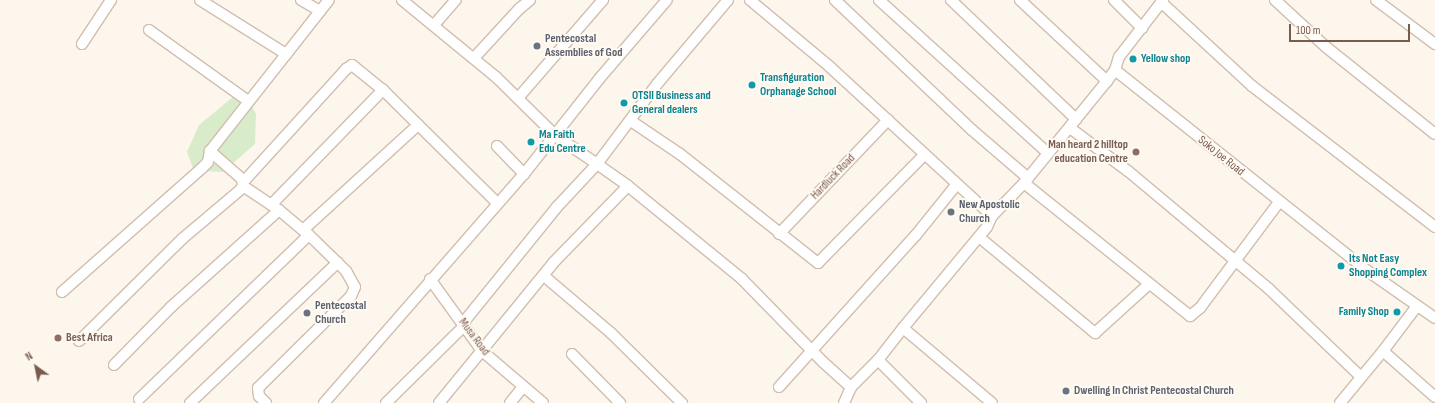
<!DOCTYPE html>
<style>
body{margin:0}
#map{position:relative;width:1435px;height:403px;overflow:hidden;background:#fdf6ec;font-family:"Sofia Sans Condensed",sans-serif}
div>[style]{position:absolute}
[style*='--x']{left:calc(var(--x)*1px);top:calc(var(--y)*1px);width:calc(var(--w)*1px);rotate:calc(var(--a)*1deg)}
.green>*{inset:0;background:#d8ecc9}
.roads{filter:drop-shadow(1px 0 #d1beb0) drop-shadow(-1px 0 #d1beb0) drop-shadow(0 1px #d1beb0) drop-shadow(0 -1px #d1beb0)}
.minor>*{height:10px;margin:-5px;padding:0 5px;transform-origin:5px;border-radius:5px;background:#fff}
.dots>*{width:11px;height:11px;translate:-50% -50%;box-sizing:border-box;border:2px solid #fffaf3;border-radius:50%}
span{translate:-50% -50%;white-space:nowrap;text-align:center;line-height:1.15;-webkit-text-stroke:4px #fffaf3;paint-order:stroke}
.worship-label{font-size:12px;color:#5b616d;font-weight:700}
.left{translate:0 -50%;text-align:left}
.culture-label{font-size:12px;color:#0d838f;font-weight:700}
.right{translate:-100% -50%;text-align:right}
.education-label{font-size:12px;color:#785e54;font-weight:700}
.street-label{font-size:12px;color:#7a5c4d}
.north{position:absolute;left:16px;top:347px;width:40px;height:40px;-webkit-text-stroke:3px #fffaf3;paint-order:stroke;rotate:327deg;font-size:11px;font-weight:700;line-height:16px;text-align:center;color:#7a5c4d}
.north::after{content:'';display:block;margin:auto;width:14px;height:18px;background:#7a5c4d;clip-path:polygon(50% 0,100% 100%,50% 72%,0 100%)}
.scale{position:absolute;left:1289px;top:24px;width:121px;height:18px;box-sizing:border-box;border:2px solid #7a5c4d;border-top:0;padding-left:5px;font-size:12px;line-height:14px;white-space:nowrap;color:#7a5c4d;-webkit-text-stroke:3px #fffaf3;paint-order:stroke}
</style>
<div id="map">
<div class="green">
<i style="clip-path:polygon(234px 96px,248px 99px,256px 114px,255px 144px,223px 172px,194px 171px,187px 152px,199px 125px)"></i>
</div>
<div class="roads">
<div class="minor">
<i style="--x:200;--y:0;--w:102;--a:32.1"></i>
<i style="--x:301;--y:0;--w:22;--a:30"></i>
<i style="--x:402;--y:0;--w:122;--a:39.3"></i>
<i style="--x:496;--y:77;--w:84;--a:44.5"></i>
<i style="--x:556;--y:136;--w:50;--a:34.3"></i>
<i style="--x:597;--y:164;--w:100;--a:-53.1"></i>
<i style="--x:657;--y:84;--w:110;--a:-49.8"></i>
<i style="--x:750;--y:0;--w:104;--a:39.9"></i>
<i style="--x:830;--y:67;--w:220;--a:42.6"></i>
<i style="--x:835;--y:0;--w:189;--a:43.5"></i>
<i style="--x:972;--y:130;--w:74;--a:40.6"></i>
<i style="--x:879;--y:0;--w:228;--a:42.2"></i>
<i style="--x:951;--y:0;--w:173;--a:43.6"></i>
<i style="--x:1020;--y:0;--w:119;--a:43"></i>
<i style="--x:1107;--y:81;--w:14;--a:-54"></i>
<i style="--x:1115;--y:70;--w:325;--a:38.5"></i>
<i style="--x:1369;--y:272;--w:80;--a:34.9"></i>
<i style="--x:1114;--y:0;--w:40;--a:45"></i>
<i style="--x:1275;--y:0;--w:69;--a:42.7"></i>
<i style="--x:1326;--y:47;--w:139;--a:38.6"></i>
<i style="--x:1376;--y:0;--w:74;--a:36.7"></i>
<i style="--x:1161;--y:2;--w:124;--a:42.7"></i>
<i style="--x:1252;--y:86;--w:231;--a:37.6"></i>
<i style="--x:434;--y:25;--w:33;--a:-49"></i>
<i style="--x:149;--y:30;--w:122;--a:35.6"></i>
<i style="--x:82;--y:44;--w:53;--a:-56.6"></i>
<i style="--x:474;--y:58;--w:67;--a:-47.4"></i>
<i style="--x:519;--y:9;--w:14;--a:-39"></i>
<i style="--x:1115;--y:70;--w:14;--a:-73"></i>
<i style="--x:1119;--y:57;--w:72;--a:-52.3"></i>
<i style="--x:518;--y:98;--w:130;--a:-49.1"></i>
<i style="--x:631;--y:121;--w:59;--a:34"></i>
<i style="--x:680;--y:154;--w:176;--a:38.3"></i>
<i style="--x:818;--y:263;--w:151;--a:-45.5"></i>
<i style="--x:1070;--y:128;--w:72;--a:36.6"></i>
<i style="--x:1128;--y:171;--w:184;--a:39.9"></i>
<i style="--x:1269;--y:289;--w:127;--a:43.7"></i>
<i style="--x:497;--y:146;--w:39;--a:46"></i>
<i style="--x:242;--y:179;--w:43;--a:-138.8"></i>
<i style="--x:210;--y:151;--w:192;--a:-51.8"></i>
<i style="--x:1024;--y:183;--w:213;--a:38.7"></i>
<i style="--x:1190;--y:316;--w:13;--a:-39"></i>
<i style="--x:1200;--y:308;--w:132;--a:-53.3"></i>
<i style="--x:243;--y:186;--w:43;--a:33.7"></i>
<i style="--x:279;--y:210;--w:39;--a:40"></i>
<i style="--x:309;--y:235;--w:52;--a:44.2"></i>
<i style="--x:346;--y:271;--w:18;--a:61"></i>
<i style="--x:355;--y:287;--w:10;--a:114"></i>
<i style="--x:351;--y:296;--w:131;--a:135.3"></i>
<i style="--x:258;--y:388;--w:8;--a:83"></i>
<i style="--x:259;--y:396;--w:10;--a:45"></i>
<i style="--x:271;--y:205;--w:161;--a:-45.8"></i>
<i style="--x:303;--y:230;--w:156;--a:-42.4"></i>
<i style="--x:779;--y:234;--w:158;--a:-46.3"></i>
<i style="--x:979;--y:237;--w:151;--a:39.6"></i>
<i style="--x:1095;--y:333;--w:73;--a:-42.2"></i>
<i style="--x:544;--y:276;--w:88;--a:40.4"></i>
<i style="--x:611;--y:333;--w:100;--a:44.6"></i>
<i style="--x:430;--y:279;--w:89;--a:54.2"></i>
<i style="--x:482;--y:351;--w:80;--a:40.4"></i>
<i style="--x:62;--y:292;--w:187;--a:-41.5"></i>
<i style="--x:202;--y:168;--w:8;--a:-45"></i>
<i style="--x:208;--y:162;--w:11;--a:-80"></i>
<i style="--x:1417;--y:306;--w:56;--a:127.1"></i>
<i style="--x:1383;--y:351;--w:69;--a:41.5"></i>
<i style="--x:463;--y:323;--w:148;--a:-51"></i>
<i style="--x:556;--y:208;--w:60;--a:-47"></i>
<i style="--x:597;--y:164;--w:38;--a:35"></i>
<i style="--x:79;--y:341;--w:145;--a:-44.7"></i>
<i style="--x:182;--y:239;--w:76;--a:-40.2"></i>
<i style="--x:240;--y:190;--w:5;--a:-53"></i>
<i style="--x:243;--y:186;--w:7;--a:-98"></i>
<i style="--x:242;--y:179;--w:4;--a:0"></i>
<i style="--x:246;--y:179;--w:149;--a:-47.7"></i>
<i style="--x:346;--y:69;--w:7;--a:-34"></i>
<i style="--x:352;--y:65;--w:40;--a:39"></i>
<i style="--x:383;--y:90;--w:161;--a:44.7"></i>
<i style="--x:572;--y:354;--w:69;--a:45.6"></i>
<i style="--x:878;--y:360;--w:61;--a:45"></i>
<i style="--x:114;--y:365;--w:81;--a:-45.5"></i>
<i style="--x:171;--y:307;--w:145;--a:-41.9"></i>
<i style="--x:779;--y:387;--w:205;--a:-48"></i>
<i style="--x:916;--y:235;--w:65;--a:-51.2"></i>
<i style="--x:139;--y:399;--w:236;--a:-44"></i>
<i style="--x:190;--y:403;--w:204;--a:-43.6"></i>
<i style="--x:324;--y:403;--w:304;--a:-48.9"></i>
<i style="--x:524;--y:174;--w:121;--a:-51.7"></i>
<i style="--x:599;--y:79;--w:104;--a:-49.3"></i>
<i style="--x:386;--y:403;--w:110;--a:-44.6"></i>
<i style="--x:439;--y:403;--w:181;--a:-50.8"></i>
<i style="--x:553;--y:263;--w:107;--a:-45.8"></i>
<i style="--x:628;--y:186;--w:146;--a:39.2"></i>
<i style="--x:741;--y:278;--w:117;--a:45.7"></i>
<i style="--x:823;--y:362;--w:38;--a:42"></i>
<i style="--x:510;--y:403;--w:21;--a:-51"></i>
<i style="--x:844;--y:403;--w:17;--a:-66"></i>
<i style="--x:851;--y:387;--w:38;--a:-45"></i>
<i style="--x:878;--y:360;--w:41;--a:-52"></i>
<i style="--x:992;--y:403;--w:116;--a:-139.9"></i>
<i style="--x:903;--y:328;--w:131;--a:-50.3"></i>
<i style="--x:987;--y:227;--w:12;--a:-66"></i>
<i style="--x:992;--y:216;--w:46;--a:-45.9"></i>
<i style="--x:1024;--y:183;--w:132;--a:-50.9"></i>
<i style="--x:1340;--y:403;--w:67;--a:-50.4"></i>
</div>
</div>
<div class="dots">
<i style="left:537px;top:46px;background:#6b7280"></i>
<i style="left:1133px;top:59px;background:#0f9aa8"></i>
<i style="left:752px;top:85px;background:#0f9aa8"></i>
<i style="left:624px;top:103px;background:#0f9aa8"></i>
<i style="left:531px;top:142px;background:#0f9aa8"></i>
<i style="left:1136px;top:152px;background:#8d6e63"></i>
<i style="left:951px;top:212px;background:#6b7280"></i>
<i style="left:1341px;top:266px;background:#0f9aa8"></i>
<i style="left:1397px;top:312px;background:#0f9aa8"></i>
<i style="left:307px;top:313px;background:#6b7280"></i>
<i style="left:58px;top:338px;background:#8d6e63"></i>
<i style="left:1066px;top:391px;background:#6b7280"></i>
</div>
<div class="worship-label">
<span class="left" style="left:545px;top:46px">Pentecostal<br>Assemblies of God</span>
<span class="left" style="left:959px;top:212px">New Apostolic<br>Church</span>
<span class="left" style="left:315px;top:313px">Pentecostal<br>Church</span>
<span class="left" style="left:1074px;top:391px">Dwelling In Christ Pentecostal Church</span>
</div>
<div class="culture-label">
<span class="left" style="left:1141px;top:59px">Yellow shop</span>
<span class="left" style="left:760px;top:85px">Transfiguration<br>Orphanage School</span>
<span class="left" style="left:632px;top:103px">OTSII Business and<br>General dealers</span>
<span class="left" style="left:539px;top:142px">Ma Faith<br>Edu Centre</span>
<span class="left" style="left:1349px;top:266px">Its Not Easy<br>Shopping Complex</span>
<span class="right" style="left:1389px;top:312px">Family Shop</span>
</div>
<div class="education-label">
<span class="right" style="left:1128px;top:152px">Man heard 2 hilltop<br>education Centre</span>
<span class="left" style="left:66px;top:338px">Best Africa</span>
</div>
<div class="street-label">
<span style="left:1221px;top:156px;rotate:39deg">Soko Joe Road</span>
<span style="left:833px;top:177px;rotate:-46deg">Hardluck Road</span>
<span style="left:474px;top:337px;rotate:53deg">Musa Road</span>
</div>
<div class="north">N</div>
<div class="scale">100 m</div>
</div>
